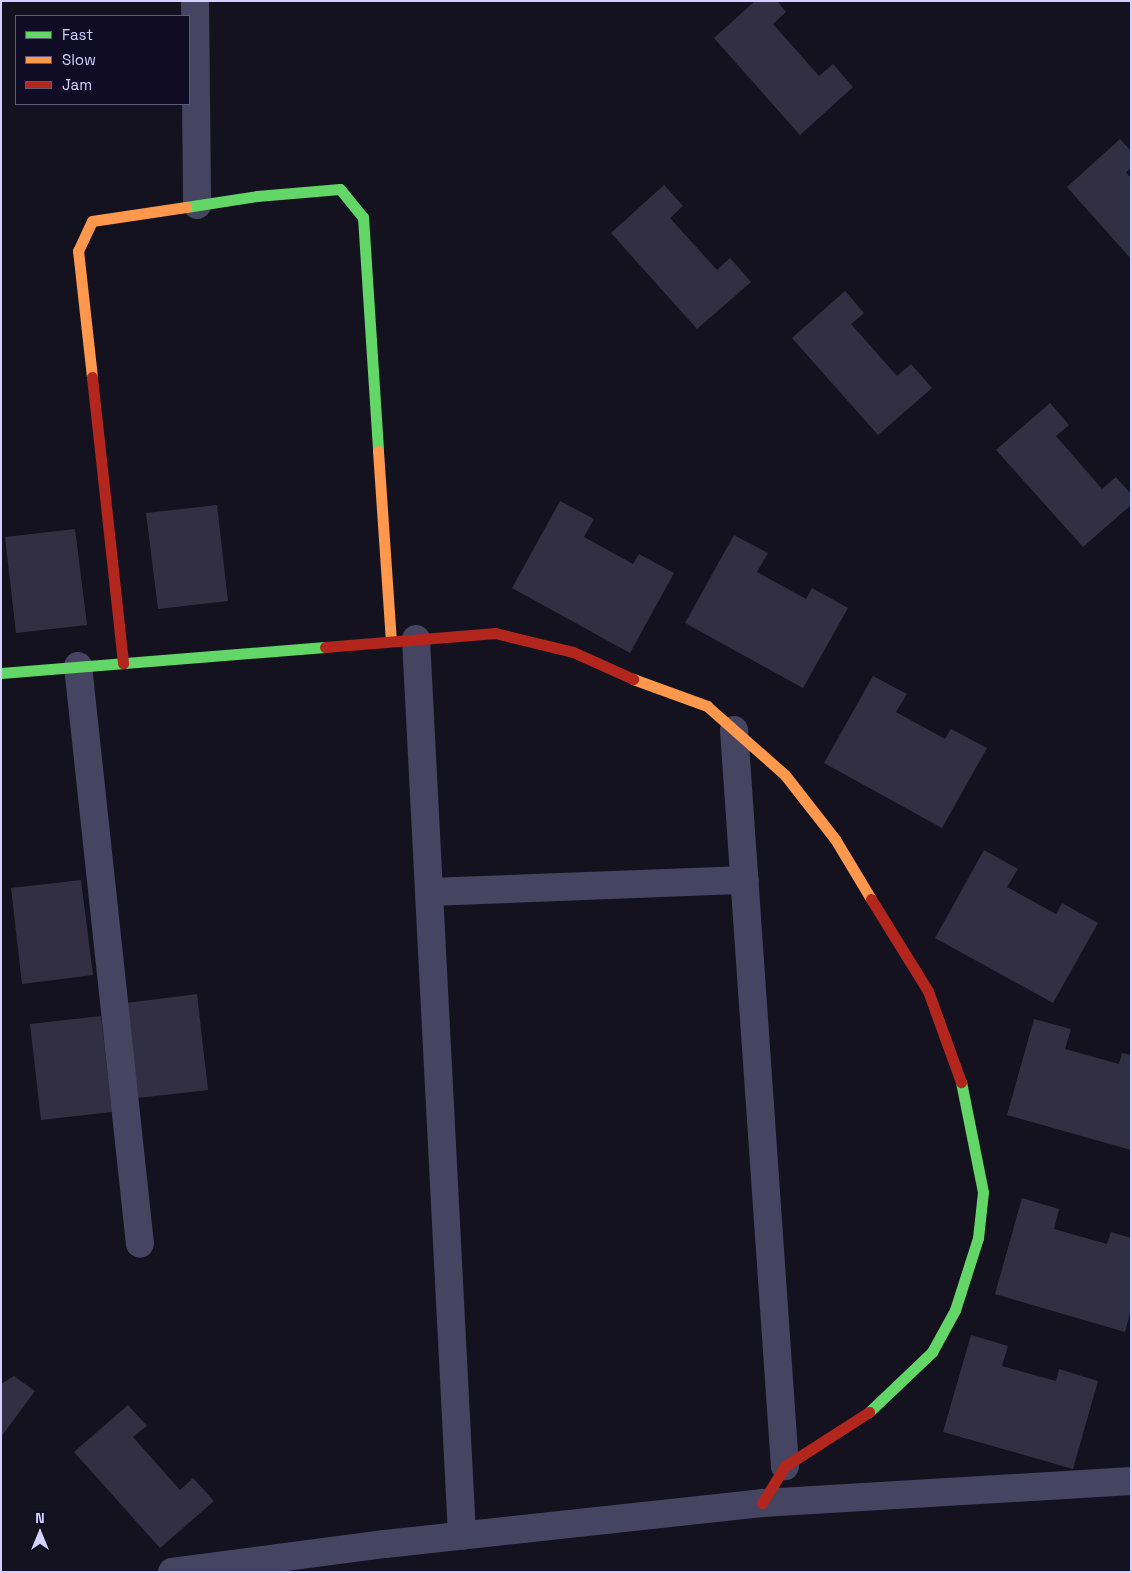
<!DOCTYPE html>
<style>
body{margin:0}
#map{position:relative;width:1132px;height:1573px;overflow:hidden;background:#14121f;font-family:"Space Grotesk",sans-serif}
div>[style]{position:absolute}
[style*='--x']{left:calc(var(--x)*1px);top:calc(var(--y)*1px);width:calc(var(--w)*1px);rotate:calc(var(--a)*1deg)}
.building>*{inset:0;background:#322f42}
.street>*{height:28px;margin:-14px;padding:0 14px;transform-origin:14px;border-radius:14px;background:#464561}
.fast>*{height:11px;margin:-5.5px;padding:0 5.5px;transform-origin:5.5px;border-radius:5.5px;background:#63d668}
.slow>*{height:11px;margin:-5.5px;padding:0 5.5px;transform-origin:5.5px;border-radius:5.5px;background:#ff974d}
.jam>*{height:11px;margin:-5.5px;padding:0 5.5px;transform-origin:5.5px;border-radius:5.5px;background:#b3261e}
span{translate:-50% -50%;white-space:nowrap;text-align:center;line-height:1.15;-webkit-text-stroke:4px #100c25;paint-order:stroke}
.frame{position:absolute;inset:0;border:2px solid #d5d0ff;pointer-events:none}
.legend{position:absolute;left:15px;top:15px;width:175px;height:90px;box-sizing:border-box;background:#100c25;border:1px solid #5f5a7c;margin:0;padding:6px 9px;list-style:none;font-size:15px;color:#d5d0ff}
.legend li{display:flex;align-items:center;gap:10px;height:25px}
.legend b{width:25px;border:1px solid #5f5a7c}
.north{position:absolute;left:15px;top:1508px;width:50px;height:50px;-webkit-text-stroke:4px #100c25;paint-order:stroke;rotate:0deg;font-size:14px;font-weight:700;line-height:20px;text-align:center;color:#d5d0ff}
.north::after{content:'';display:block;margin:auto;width:18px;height:22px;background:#d5d0ff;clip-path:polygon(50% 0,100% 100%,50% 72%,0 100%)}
</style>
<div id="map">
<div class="building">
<i style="clip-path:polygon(755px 1px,777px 1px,786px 12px,773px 24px,819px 76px,833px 64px,853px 87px,800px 135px,714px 38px)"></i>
<i style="clip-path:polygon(1120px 139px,1131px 151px,1131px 168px,1126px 172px,1131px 178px,1131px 259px,1067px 187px)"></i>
<i style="clip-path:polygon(664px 185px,683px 206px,670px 218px,717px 270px,730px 258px,751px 282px,697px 329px,611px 233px)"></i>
<i style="clip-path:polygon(845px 291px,864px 313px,851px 324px,897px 376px,911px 364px,932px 388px,878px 435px,792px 338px)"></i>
<i style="clip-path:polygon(1050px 403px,1069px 425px,1056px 436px,1102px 489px,1116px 477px,1131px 494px,1131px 505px,1083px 547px,996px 450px)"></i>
<i style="clip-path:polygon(560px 501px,594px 519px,584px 537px,633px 564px,639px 554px,674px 573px,630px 653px,512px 588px)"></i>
<i style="clip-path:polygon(217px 505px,228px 601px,158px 609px,146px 513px)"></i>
<i style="clip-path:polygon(75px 529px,87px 625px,16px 633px,5px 537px)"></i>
<i style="clip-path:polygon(734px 535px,768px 553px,757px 572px,806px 599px,812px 588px,848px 608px,803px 688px,685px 623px)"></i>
<i style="clip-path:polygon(873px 676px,907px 694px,896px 712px,945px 739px,951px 729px,987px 748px,942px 828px,824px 763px)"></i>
<i style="clip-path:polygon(984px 850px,1018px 869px,1007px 887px,1056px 914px,1062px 903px,1098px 923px,1053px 1003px,935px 938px)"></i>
<i style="clip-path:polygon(81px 880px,93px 975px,22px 984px,11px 888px)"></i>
<i style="clip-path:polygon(197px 994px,208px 1090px,138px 1098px,126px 1003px)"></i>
<i style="clip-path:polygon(101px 1016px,112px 1112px,41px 1120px,30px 1024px)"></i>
<i style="clip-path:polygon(1034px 1019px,1071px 1029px,1065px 1049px,1119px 1064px,1122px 1053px,1131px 1055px,1131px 1150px,1007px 1115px)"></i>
<i style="clip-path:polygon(1022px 1198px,1059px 1209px,1054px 1229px,1107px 1244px,1111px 1232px,1131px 1238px,1131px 1310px,1125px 1332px,995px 1294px)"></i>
<i style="clip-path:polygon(971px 1335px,1008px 1346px,1002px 1366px,1056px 1381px,1059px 1369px,1098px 1381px,1073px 1469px,943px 1432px)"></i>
<i style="clip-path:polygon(14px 1376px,35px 1391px,1px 1437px,1px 1384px)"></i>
<i style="clip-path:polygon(128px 1405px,147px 1426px,133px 1437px,180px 1490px,193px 1478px,214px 1501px,160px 1548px,74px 1452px)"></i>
</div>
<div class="street">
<i style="--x:195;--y:1;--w:204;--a:89.4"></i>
<i style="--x:416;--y:639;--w:898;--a:87.06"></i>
<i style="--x:78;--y:666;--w:581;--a:83.88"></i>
<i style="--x:734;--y:730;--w:738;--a:86.04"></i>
<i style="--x:429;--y:892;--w:316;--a:-2.2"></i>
<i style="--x:172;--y:1572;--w:215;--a:-7.5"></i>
<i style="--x:385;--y:1544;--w:379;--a:-6.2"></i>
<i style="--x:762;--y:1503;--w:370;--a:-3.4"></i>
</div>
<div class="fast">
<i style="--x:186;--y:207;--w:72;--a:-8.8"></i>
<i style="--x:257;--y:196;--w:83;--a:-4.8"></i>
<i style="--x:340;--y:189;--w:36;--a:51"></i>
<i style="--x:363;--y:217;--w:234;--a:86.3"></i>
<i style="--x:1;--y:673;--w:325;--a:-4.6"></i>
<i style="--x:869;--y:1412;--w:87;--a:-43.6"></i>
<i style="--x:932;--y:1352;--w:48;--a:-61.3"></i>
<i style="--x:955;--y:1310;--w:76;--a:-72.3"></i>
<i style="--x:978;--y:1238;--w:46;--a:-83.8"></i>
<i style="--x:983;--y:1192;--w:112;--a:-101.3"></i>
</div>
<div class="slow">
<i style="--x:92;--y:377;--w:127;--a:-96.3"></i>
<i style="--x:78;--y:251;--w:33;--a:-65"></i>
<i style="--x:92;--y:221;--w:95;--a:-8.5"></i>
<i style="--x:378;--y:451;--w:190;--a:86.1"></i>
<i style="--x:633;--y:679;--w:79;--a:20"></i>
<i style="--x:707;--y:706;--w:104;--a:41.5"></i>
<i style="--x:785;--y:775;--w:81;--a:52"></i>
<i style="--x:835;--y:839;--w:70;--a:59"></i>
</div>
<div class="jam">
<i style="--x:92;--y:377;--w:288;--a:83.8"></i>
<i style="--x:325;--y:647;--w:171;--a:-4.7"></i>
<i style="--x:495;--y:633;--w:80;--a:13.7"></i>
<i style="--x:573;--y:652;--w:66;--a:24.2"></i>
<i style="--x:871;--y:899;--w:108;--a:58.2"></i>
<i style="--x:928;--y:991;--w:97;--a:70.1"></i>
<i style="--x:762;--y:1503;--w:44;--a:-58.1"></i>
<i style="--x:785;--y:1466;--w:100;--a:-32.7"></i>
</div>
<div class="frame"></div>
<ul class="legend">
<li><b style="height:6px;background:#63d668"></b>Fast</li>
<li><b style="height:6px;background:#ff974d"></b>Slow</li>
<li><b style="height:6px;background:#b3261e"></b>Jam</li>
</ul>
<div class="north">N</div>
</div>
